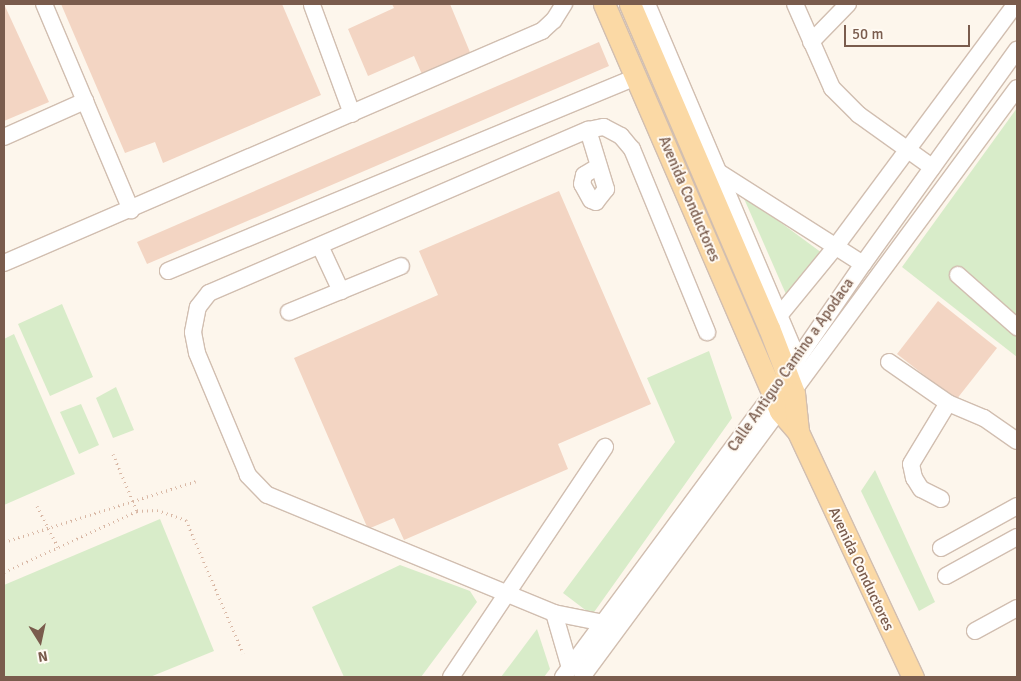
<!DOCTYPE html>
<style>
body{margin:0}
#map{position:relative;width:1021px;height:681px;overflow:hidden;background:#fdf6ec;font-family:Signika,sans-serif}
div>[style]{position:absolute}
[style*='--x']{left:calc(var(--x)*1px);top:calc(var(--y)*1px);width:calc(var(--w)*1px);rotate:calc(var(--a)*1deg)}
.green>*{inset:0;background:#d8ecc9}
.building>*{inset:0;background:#f3d5c3}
.path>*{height:3px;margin-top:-1.5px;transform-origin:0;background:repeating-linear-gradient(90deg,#d9b8a5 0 1px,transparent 0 5px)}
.roads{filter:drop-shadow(1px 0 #d1beb0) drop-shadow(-1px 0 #d1beb0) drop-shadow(0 1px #d1beb0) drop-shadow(0 -1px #d1beb0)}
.minor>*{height:16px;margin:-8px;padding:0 8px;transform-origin:8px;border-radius:8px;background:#fff}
.major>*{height:21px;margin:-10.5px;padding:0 10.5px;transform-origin:10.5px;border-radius:10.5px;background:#fbd9a5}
span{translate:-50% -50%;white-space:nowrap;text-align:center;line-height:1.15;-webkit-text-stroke:4px #fffaf3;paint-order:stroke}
.street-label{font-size:15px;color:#7a5c4d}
.frame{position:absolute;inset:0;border:5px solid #7a5c4d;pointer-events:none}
.north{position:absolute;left:15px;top:616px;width:50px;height:50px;-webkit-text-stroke:4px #fffaf3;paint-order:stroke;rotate:170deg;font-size:14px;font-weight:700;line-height:20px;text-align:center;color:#7a5c4d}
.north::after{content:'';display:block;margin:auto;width:18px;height:22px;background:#7a5c4d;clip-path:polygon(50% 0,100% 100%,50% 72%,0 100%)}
.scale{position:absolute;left:844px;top:25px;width:126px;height:22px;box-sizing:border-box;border:2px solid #7a5c4d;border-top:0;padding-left:6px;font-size:15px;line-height:18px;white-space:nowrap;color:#7a5c4d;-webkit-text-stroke:4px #fffaf3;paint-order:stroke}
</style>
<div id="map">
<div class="green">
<i style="clip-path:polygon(1017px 108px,1017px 357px,902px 267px)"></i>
<i style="clip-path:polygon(742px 194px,822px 253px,789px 301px)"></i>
<i style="clip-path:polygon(62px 304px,93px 377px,50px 396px,18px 324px)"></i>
<i style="clip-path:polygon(14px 334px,75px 474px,4px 505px,4px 339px)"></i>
<i style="clip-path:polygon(709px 351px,732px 418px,592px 615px,563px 593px,675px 442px,647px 378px)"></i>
<i style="clip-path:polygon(116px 387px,134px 430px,113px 438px,96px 398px)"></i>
<i style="clip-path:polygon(81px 404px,99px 445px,79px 454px,60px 412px)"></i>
<i style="clip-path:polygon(875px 470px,935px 602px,919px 611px,861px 491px)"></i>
<i style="clip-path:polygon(160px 519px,214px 651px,150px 677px,4px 677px,4px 585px)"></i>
<i style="clip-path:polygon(400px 565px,470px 591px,477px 602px,421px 677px,344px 677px,312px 607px)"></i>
<i style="clip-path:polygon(537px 629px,550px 669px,544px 677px,501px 677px)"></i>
</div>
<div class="building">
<i style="clip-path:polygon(4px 4px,49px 102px,4px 121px)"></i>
<i style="clip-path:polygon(61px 4px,282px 4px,321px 95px,163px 163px,155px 142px,125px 153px)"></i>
<i style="clip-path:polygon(392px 4px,450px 4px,472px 57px,424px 79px,414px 56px,368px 76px,348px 29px,394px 8px)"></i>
<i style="clip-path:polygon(599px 42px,609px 66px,147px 264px,137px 242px)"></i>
<i style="clip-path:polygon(559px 191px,651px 404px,558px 444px,568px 469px,404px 540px,394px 518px,368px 529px,294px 358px,438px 295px,419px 251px)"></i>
<i style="clip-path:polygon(938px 301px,997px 348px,956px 400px,897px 354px)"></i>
</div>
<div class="path">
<i style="--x:113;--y:454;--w:62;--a:67.2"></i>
<i style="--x:37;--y:506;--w:46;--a:62.9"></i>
<i style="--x:4;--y:542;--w:201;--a:-17.6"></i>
<i style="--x:4;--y:572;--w:146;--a:-24.6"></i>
<i style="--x:137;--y:511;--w:20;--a:-3"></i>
<i style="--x:157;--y:510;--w:31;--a:19"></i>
<i style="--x:186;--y:520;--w:145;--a:66.8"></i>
</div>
<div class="roads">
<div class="minor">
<i style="--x:44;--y:4;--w:224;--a:67.1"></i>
<i style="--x:647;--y:4;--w:386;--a:67"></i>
<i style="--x:795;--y:4;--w:92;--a:66.2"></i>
<i style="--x:832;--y:88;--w:38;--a:45"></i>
<i style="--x:859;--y:115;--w:90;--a:35.5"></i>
<i style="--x:312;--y:5;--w:116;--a:69.8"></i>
<i style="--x:811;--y:42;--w:53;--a:-45.8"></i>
<i style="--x:588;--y:130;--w:62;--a:73"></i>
<i style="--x:606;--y:189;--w:16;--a:128"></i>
<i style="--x:596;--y:202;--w:5;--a:-158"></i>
<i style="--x:591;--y:200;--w:18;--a:-119"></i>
<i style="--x:582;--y:184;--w:9;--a:-77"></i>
<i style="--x:584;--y:175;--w:17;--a:-31"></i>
<i style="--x:4;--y:137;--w:89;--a:-24"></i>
<i style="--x:720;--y:173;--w:169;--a:32.5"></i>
<i style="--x:320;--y:246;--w:50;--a:65"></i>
<i style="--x:4;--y:263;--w:586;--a:-23.33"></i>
<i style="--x:542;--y:31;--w:16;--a:-43"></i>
<i style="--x:554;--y:20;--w:19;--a:-58"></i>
<i style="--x:168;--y:271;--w:507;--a:-22.52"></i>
<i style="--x:958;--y:275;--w:79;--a:41.4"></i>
<i style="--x:289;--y:312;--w:121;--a:-22.3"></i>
<i style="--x:769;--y:328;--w:106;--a:-50.7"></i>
<i style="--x:836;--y:246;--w:302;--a:-53.4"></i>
<i style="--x:889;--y:362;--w:72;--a:34.8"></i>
<i style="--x:941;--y:499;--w:22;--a:-153"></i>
<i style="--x:921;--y:489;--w:13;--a:-122"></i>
<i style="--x:914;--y:478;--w:14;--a:-102"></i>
<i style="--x:911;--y:464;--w:71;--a:-58.8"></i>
<i style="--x:948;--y:403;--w:39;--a:23"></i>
<i style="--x:984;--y:418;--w:40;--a:34.9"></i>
<i style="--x:941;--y:548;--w:87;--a:-28.9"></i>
<i style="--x:946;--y:576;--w:81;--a:-28.8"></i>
<i style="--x:554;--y:613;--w:310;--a:-157.6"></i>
<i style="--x:267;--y:495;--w:28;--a:-134"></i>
<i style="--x:248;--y:475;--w:132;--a:-112.7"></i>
<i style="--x:197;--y:353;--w:21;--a:-101"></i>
<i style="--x:193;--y:332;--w:25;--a:-79"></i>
<i style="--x:198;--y:307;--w:18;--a:-52"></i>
<i style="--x:209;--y:293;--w:413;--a:-23.3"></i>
<i style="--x:588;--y:130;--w:16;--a:-11"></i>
<i style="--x:604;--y:127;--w:19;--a:28"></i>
<i style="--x:621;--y:136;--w:17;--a:50"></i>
<i style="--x:632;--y:149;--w:198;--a:67.7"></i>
<i style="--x:975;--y:631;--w:48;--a:-28.7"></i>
<i style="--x:570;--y:668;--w:57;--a:-106.2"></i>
<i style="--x:554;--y:613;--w:51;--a:11.3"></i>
<i style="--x:451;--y:677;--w:277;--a:-56.2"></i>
<i style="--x:563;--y:677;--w:375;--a:-53.5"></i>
<i style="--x:786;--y:376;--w:136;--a:-55.5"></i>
<i style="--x:863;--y:264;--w:264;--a:-54.3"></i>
<i style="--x:582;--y:677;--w:732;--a:-53.55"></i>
</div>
<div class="major">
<i style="--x:604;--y:4;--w:443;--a:66.6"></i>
<i style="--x:780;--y:411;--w:28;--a:49"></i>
<i style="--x:798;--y:432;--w:271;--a:64.9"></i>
<i style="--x:630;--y:4;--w:353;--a:66.8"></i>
<i style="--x:769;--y:328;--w:70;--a:69"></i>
<i style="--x:794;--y:393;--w:39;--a:84"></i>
</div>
</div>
<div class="street-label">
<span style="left:689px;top:199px;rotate:67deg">Avenida Conductores</span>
<span style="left:791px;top:365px;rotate:-55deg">Calle Antiguo Camino a Apodaca</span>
<span style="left:861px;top:569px;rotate:65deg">Avenida Conductores</span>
</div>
<div class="frame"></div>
<div class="north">N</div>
<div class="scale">50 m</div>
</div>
